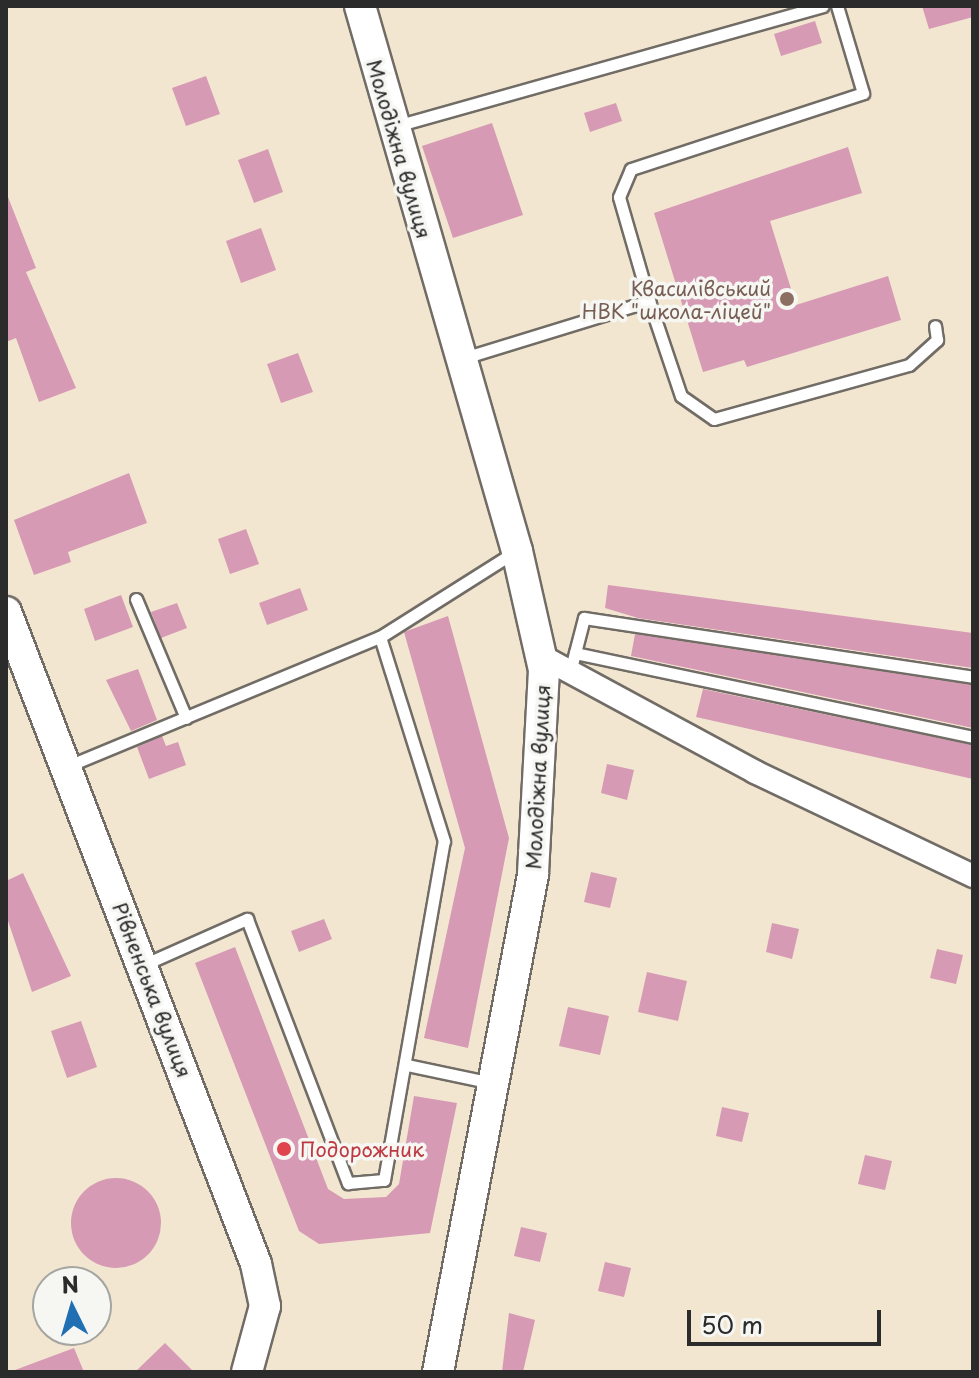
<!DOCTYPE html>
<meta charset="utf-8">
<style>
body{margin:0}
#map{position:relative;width:979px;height:1378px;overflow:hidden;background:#f2e6d0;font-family:"Playpen Sans",sans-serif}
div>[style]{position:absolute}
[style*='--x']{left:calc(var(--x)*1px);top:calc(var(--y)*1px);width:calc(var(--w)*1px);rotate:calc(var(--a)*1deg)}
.building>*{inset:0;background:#d69ab4}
.round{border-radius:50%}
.roads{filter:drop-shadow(2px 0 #716c65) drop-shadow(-2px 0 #716c65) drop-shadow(0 2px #716c65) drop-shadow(0 -2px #716c65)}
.lane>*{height:11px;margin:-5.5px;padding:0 5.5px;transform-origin:5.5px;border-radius:5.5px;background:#fff}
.street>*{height:22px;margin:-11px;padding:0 11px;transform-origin:11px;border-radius:11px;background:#fff}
.secondary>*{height:30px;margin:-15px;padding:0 15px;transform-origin:15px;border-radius:15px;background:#fff}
.dots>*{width:22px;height:22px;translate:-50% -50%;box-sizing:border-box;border:4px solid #f6f6f2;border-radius:50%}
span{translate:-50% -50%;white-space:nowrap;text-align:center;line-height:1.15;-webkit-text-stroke:7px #f6f6f2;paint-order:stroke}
.street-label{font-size:20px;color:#2b2b2b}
.education-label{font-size:20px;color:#785e54}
.right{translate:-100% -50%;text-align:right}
.health-label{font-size:20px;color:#be3a42}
.left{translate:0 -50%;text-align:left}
.frame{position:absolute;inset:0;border:8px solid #2b2b2b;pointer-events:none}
.north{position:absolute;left:32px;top:1266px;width:80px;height:80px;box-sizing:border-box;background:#f6f6f2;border:2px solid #a5a5a2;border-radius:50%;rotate:355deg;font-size:22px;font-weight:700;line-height:32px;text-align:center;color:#2b2b2b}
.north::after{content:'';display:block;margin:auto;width:28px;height:36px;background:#1f6fb2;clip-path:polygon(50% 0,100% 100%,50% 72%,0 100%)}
.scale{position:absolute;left:687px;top:1310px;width:194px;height:36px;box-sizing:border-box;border:4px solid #2b2b2b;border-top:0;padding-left:10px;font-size:24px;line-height:28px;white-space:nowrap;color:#2b2b2b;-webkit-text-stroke:6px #f6f6f2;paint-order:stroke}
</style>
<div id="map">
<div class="building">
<i style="clip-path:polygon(922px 6px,973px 6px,973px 17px,929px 29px)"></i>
<i style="clip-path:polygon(815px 21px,822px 43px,781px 56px,774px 34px)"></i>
<i style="clip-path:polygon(206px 76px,220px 114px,186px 126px,172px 88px)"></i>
<i style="clip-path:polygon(616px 103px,622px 121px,590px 132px,584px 113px)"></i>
<i style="clip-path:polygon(492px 123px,523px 215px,453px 238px,422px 146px)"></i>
<i style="clip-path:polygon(848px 147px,862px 193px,770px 221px,796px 305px,888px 276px,901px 320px,747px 367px,744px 360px,703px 372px,654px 213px)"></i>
<i style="clip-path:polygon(268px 149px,283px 192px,254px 203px,238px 160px)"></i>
<i style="clip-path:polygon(6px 192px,36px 268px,26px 272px,76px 388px,39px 402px,16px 338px,6px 342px)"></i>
<i style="clip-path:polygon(261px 228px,276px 270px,241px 283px,226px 241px)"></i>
<i style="clip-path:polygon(298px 353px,313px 392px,281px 403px,267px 364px)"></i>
<i style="clip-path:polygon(129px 473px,147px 523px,68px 552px,71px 562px,34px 575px,14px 520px)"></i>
<i style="clip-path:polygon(246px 529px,259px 564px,230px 574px,218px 539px)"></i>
<i style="clip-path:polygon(608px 585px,973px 633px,973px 668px,638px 618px,605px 608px)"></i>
<i style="clip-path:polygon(300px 588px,308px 610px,267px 625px,259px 603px)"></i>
<i style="clip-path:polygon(121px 595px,133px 627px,95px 641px,84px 609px)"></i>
<i style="clip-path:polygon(177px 603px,187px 628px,161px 638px,151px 612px)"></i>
<i style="clip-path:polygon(448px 616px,509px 838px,468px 1048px,424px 1038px,465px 848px,404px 632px)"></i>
<i style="clip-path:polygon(635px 634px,973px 685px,973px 728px,631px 656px)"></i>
<i style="clip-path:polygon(138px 669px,157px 720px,131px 731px,106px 680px)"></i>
<i style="clip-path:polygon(703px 689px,973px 745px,973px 779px,696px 717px)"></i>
<i style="clip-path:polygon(162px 736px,166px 746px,178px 742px,186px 765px,149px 779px,137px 747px)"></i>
<i style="clip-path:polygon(607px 764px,634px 770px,627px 800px,601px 793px)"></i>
<i style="clip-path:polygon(591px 872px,617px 878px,610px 908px,584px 902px)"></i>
<i style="clip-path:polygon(23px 873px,71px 976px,32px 992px,6px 915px,6px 881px)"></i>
<i style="clip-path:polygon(324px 919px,332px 939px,299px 952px,291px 931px)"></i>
<i style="clip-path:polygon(772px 923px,799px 929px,792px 959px,766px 952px)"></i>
<i style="clip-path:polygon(235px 947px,328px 1189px,344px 1199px,386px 1197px,399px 1184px,414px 1096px,457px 1103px,430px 1233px,319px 1244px,299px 1231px,195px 963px)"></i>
<i style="clip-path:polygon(937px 949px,963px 955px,956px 984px,930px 978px)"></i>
<i style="clip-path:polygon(647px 972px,687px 981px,678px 1021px,638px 1012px)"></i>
<i style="clip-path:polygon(568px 1007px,609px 1016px,600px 1055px,559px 1046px)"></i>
<i style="clip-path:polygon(81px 1021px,97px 1067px,67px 1078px,51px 1031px)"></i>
<i style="clip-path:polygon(722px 1107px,749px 1113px,742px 1142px,716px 1136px)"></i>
<i style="clip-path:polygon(865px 1155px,892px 1161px,885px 1190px,858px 1184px)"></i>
<i class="round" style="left:71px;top:1178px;width:90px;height:90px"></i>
<i style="clip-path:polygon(521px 1227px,547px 1233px,540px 1262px,514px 1256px)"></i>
<i style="clip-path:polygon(605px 1262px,631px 1268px,624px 1297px,598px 1291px)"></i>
<i style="clip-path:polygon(509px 1313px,535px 1320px,523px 1372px,502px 1372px)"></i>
<i style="clip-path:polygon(165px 1343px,194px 1372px,135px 1372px)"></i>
<i style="clip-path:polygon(74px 1348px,84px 1372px,16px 1372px,15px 1370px)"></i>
</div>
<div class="roads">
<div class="lane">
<i style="--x:396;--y:126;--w:443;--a:-15.7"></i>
<i style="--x:649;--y:301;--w:100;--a:71.4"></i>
<i style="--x:681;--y:396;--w:40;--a:34.9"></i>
<i style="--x:714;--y:419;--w:202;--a:-15.5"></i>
<i style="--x:909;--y:365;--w:38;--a:-42"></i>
<i style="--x:937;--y:340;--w:14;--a:-98"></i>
<i style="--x:464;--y:358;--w:194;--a:-17.1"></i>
<i style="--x:649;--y:301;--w:108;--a:-106.1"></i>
<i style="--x:619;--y:197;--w:30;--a:-67"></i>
<i style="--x:631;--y:169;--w:244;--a:-18.1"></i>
<i style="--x:863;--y:93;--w:91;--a:-106.6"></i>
<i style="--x:136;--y:599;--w:129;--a:67.2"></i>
<i style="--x:575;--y:653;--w:407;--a:11.9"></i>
<i style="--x:570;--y:672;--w:56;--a:-75.5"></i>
<i style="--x:584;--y:618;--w:393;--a:8.6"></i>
<i style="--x:68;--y:766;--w:338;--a:-22.5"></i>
<i style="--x:380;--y:637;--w:157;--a:-32.3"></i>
<i style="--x:143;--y:965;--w:114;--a:-23.9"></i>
<i style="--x:247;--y:919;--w:283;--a:69.1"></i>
<i style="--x:348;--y:1183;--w:36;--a:-5"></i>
<i style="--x:384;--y:1180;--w:344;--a:-80"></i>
<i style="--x:444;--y:841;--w:214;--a:-107.4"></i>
<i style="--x:407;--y:1065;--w:87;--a:12"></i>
</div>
<div class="street">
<i style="--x:539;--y:655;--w:246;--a:28.4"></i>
<i style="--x:755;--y:772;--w:242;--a:25.5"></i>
</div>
<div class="secondary">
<i style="--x:360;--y:6;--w:567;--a:73.93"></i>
<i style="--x:517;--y:551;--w:122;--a:77.2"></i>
<i style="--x:544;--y:670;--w:205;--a:93.1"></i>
<i style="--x:533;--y:875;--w:506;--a:100.82"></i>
<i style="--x:6;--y:612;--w:698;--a:69.02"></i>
<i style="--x:256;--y:1264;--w:43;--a:77.9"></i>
<i style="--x:265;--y:1306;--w:68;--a:105.3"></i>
</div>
</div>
<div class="dots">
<i style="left:787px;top:299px;background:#8d6e63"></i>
<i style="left:284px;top:1149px;background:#e0444e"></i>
</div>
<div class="street-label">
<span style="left:399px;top:149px;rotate:74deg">Молодіжна вулиця</span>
<span style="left:538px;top:777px;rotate:-87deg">Молодіжна вулиця</span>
<span style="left:152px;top:990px;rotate:69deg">Рівненська вулиця</span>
</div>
<div class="education-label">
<span class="right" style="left:771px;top:300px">Квасилівський<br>НВК "школа-ліцей"</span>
</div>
<div class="health-label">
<span class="left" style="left:300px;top:1149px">Подорожник</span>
</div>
<div class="frame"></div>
<div class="north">N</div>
<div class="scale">50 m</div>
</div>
